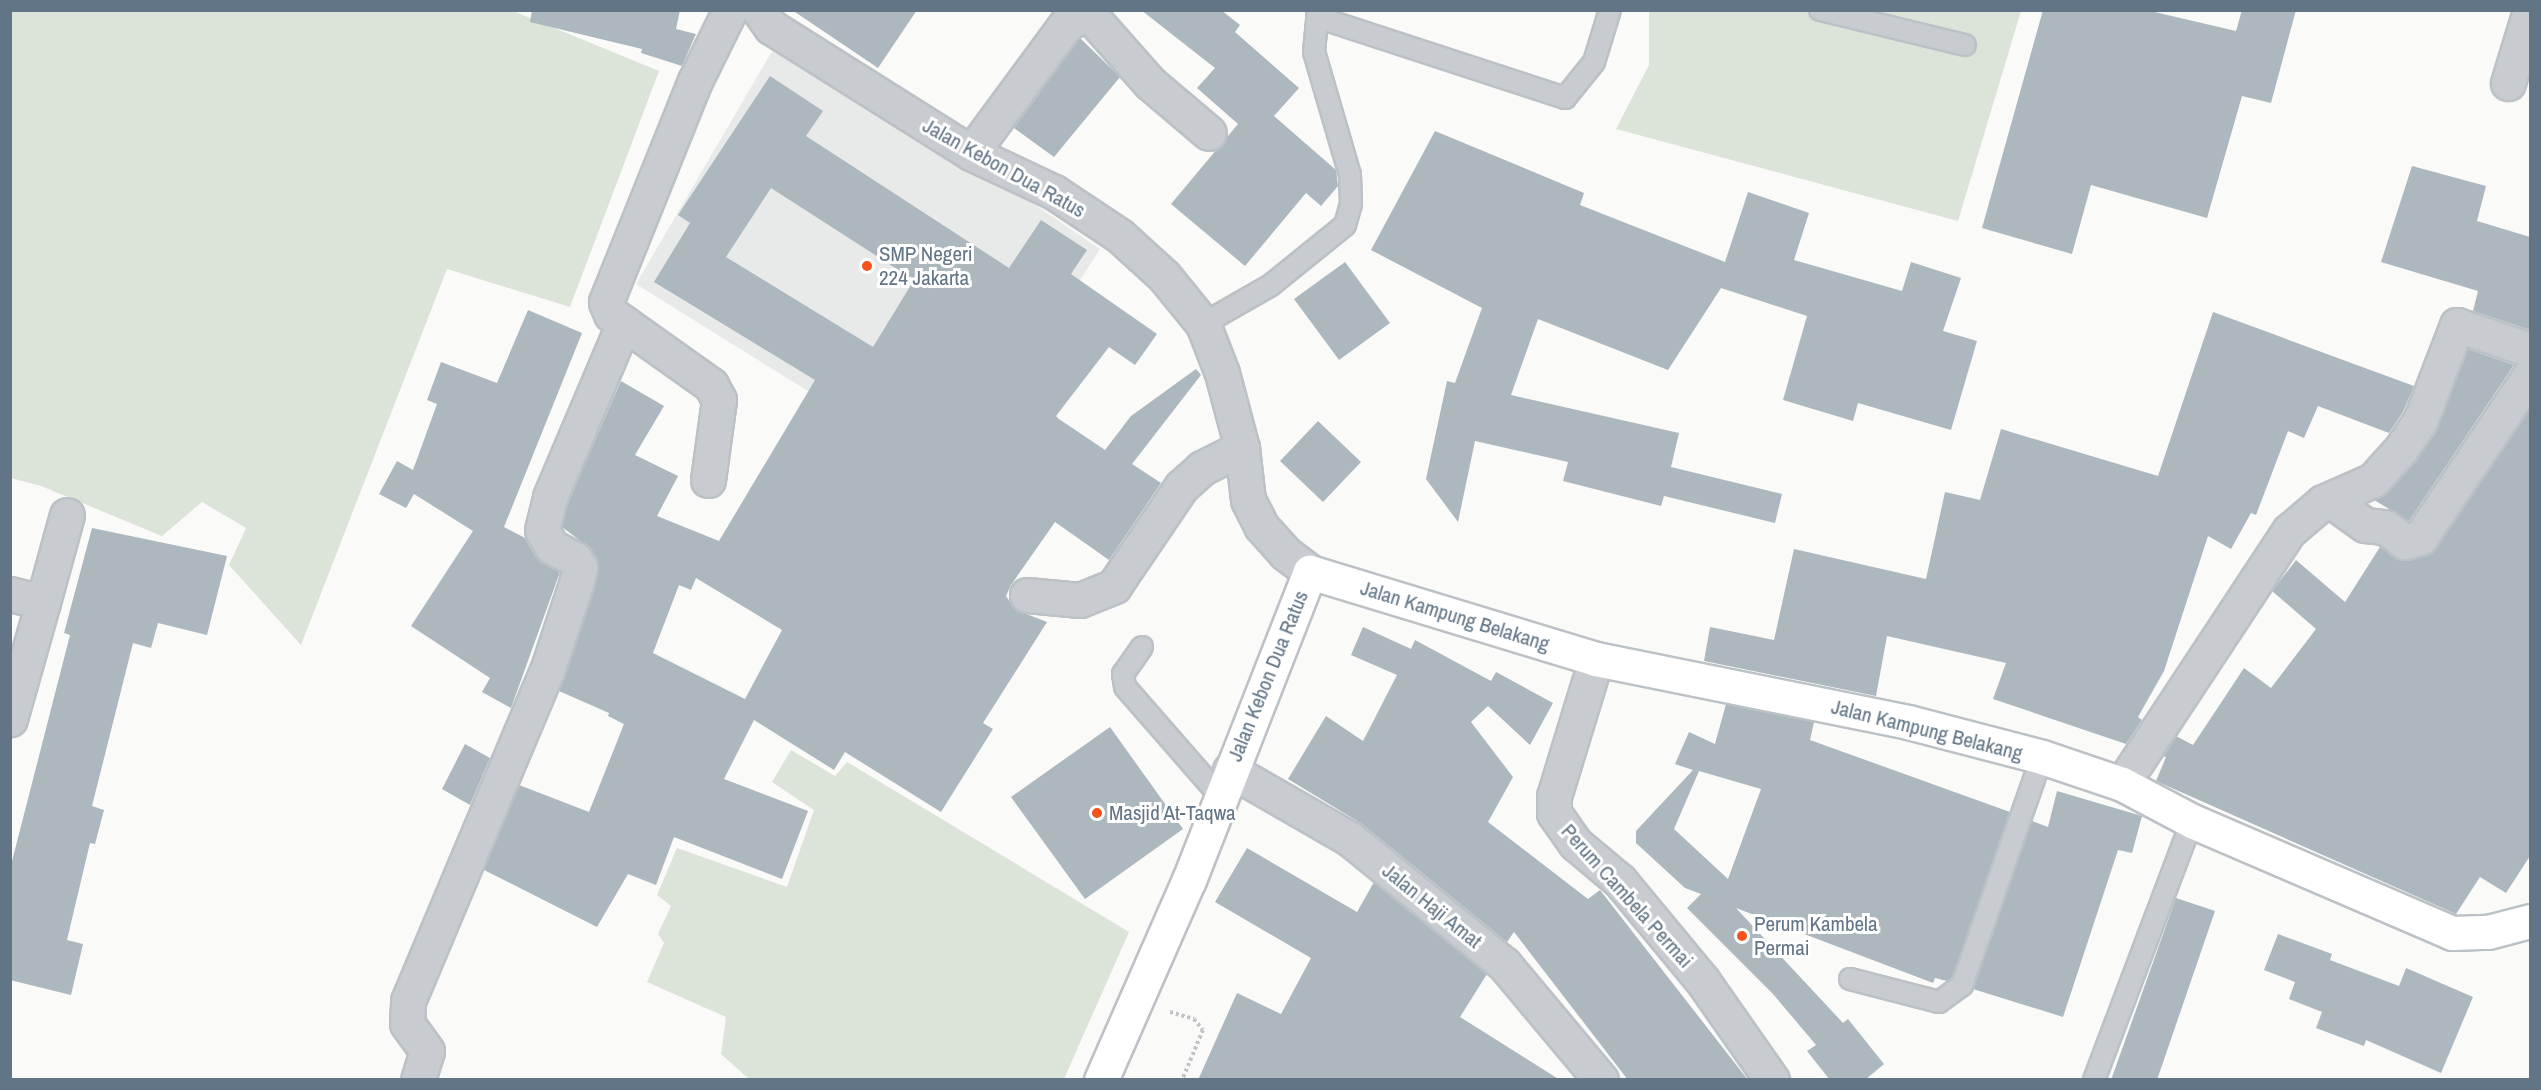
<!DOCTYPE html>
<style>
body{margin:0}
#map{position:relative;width:2541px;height:1090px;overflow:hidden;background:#fafaf8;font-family:"Archivo Narrow",sans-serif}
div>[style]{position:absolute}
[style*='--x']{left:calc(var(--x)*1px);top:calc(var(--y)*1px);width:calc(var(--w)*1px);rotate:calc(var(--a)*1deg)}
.built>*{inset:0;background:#e8e9e9}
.green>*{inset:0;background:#dce3d8}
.building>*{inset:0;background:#adb7be}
.path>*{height:4px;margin-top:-2px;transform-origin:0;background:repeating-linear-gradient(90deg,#c1c4c6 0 3px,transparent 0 6px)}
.roads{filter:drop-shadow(2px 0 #bcc1c6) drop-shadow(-2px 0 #bcc1c6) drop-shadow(0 2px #bcc1c6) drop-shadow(0 -2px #bcc1c6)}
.lane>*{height:20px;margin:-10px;padding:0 10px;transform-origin:10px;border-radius:10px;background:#c8ccd0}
.street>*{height:33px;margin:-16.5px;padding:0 16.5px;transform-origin:16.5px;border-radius:16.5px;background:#c8ccd0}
.secondary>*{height:33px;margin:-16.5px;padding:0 16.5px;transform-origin:16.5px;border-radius:16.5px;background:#fff}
.dots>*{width:16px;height:16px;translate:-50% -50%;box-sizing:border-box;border:3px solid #fff;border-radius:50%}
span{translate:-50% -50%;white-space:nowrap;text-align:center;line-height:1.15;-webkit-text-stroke:6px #fff;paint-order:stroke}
.street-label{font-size:21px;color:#627586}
.poi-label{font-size:21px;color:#627586}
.left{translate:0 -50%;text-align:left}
.frame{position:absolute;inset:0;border:12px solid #627586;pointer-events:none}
</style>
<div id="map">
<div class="built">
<i style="clip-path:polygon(774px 48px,1037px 206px,1100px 249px,951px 480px,636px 284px)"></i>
</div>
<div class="green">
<i style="clip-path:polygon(11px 11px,513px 11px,659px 71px,570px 307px,447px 269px,301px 645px,229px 565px,246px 528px,202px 502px,162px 536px,41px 486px,11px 478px)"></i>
<i style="clip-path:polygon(1649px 11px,2021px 11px,1958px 221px,1616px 129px,1649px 65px)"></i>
<i style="clip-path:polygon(791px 750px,835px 776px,847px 762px,1129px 932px,1064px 1079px,749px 1079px,721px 1054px,726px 1017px,647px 982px,664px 943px,658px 934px,671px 906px,657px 895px,677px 848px,787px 887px,814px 810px,772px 782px)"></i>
</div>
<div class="building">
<i style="clip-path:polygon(532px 10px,680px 10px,676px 29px,696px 34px,682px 66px,641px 53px,642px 49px,530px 22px)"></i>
<i style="clip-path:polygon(792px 10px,917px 10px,878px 68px)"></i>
<i style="clip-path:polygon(1141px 10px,1221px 10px,1240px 25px,1235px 32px,1299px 88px,1274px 116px,1336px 170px,1338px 186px,1321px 206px,1306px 193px,1245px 266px,1171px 204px,1238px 124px,1197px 88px,1215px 68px)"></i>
<i style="clip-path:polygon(2043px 10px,2146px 10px,2236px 31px,2242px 10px,2296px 10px,2271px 103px,2242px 96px,2207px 218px,2091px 185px,2072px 254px,1982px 228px)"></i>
<i style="clip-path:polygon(1080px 38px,1120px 77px,1054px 157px,1014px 128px)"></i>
<i style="clip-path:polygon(evenodd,770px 76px,823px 111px,806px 136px,1009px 268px,1041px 220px,1087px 250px,1071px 274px,1157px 334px,1135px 365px,1109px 347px,1056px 416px,1059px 419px,1105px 450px,1131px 416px,1196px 369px,1201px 375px,1132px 464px,1161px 483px,1109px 560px,1055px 522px,1011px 585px,1006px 596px,1016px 610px,1047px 622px,983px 723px,993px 729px,941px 812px,845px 752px,834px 770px,754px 720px,724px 779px,808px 811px,782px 879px,674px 837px,656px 885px,628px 874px,597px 927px,484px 870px,519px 785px,589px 812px,624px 724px,608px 716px,609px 713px,559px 691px,594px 590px,599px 564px,591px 549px,562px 527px,568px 503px,621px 381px,664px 406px,635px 455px,678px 476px,657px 516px,719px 541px,815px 380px,654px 282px,690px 223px,678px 215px,770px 76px,771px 188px,914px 280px,873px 347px,726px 257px,771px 188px,770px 76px,696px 578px,782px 630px,745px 699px,653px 653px,679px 585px,691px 590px,696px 578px)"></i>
<i style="clip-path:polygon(1435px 131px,1584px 193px,1580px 205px,1725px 262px,1748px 192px,1809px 213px,1794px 260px,1902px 291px,1911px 262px,1961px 278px,1943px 331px,1977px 341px,1951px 430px,1858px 403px,1853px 421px,1783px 400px,1807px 316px,1721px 288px,1668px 370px,1538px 319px,1511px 395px,1679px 433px,1671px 467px,1782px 494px,1775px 523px,1664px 496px,1661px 506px,1563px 481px,1568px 462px,1475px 441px,1458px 522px,1426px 479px,1447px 381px,1455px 383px,1482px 308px,1371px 250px)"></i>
<i style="clip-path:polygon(2412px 166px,2486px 186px,2477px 221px,2530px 237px,2530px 330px,2473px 311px,2478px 291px,2381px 262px)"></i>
<i style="clip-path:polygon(1345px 262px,1390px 323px,1339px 360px,1294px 299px)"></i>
<i style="clip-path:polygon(528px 310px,582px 333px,504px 527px,525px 538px,535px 556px,560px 572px,511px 708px,482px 692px,490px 678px,411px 626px,473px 531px,414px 494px,406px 508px,379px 494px,397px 461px,413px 470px,437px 404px,427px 400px,441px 362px,497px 383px)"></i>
<i style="clip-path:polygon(2213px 312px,2414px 386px,2403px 412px,2389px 433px,2318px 406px,2304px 438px,2288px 431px,2256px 515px,2251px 513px,2231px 549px,2208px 536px,2164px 671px,2138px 717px,2142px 720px,2126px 744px,1993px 699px,2006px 663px,1887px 636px,1876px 696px,1704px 661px,1710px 627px,1774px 640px,1794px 549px,1926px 579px,1945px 492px,1980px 500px,2001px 429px,2158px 476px)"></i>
<i style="clip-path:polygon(2468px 349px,2514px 365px,2409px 521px,2374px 500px,2387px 493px,2415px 462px,2436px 432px)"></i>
<i style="clip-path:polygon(2530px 408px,2530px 856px,2506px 893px,2480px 877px,2456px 914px,2156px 781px,2166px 757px,2163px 756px,2176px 736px,2193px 745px,2244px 668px,2271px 688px,2316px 629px,2272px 591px,2296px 560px,2345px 602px,2380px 547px,2401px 560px,2426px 556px,2436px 548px)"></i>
<i style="clip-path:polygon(1318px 421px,1361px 462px,1323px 502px,1280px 461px)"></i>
<i style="clip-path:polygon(92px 528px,227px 556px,207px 635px,158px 623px,151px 648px,133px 643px,92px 806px,104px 810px,95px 844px,90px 843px,67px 940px,83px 944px,71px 995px,10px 980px,10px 869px,70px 635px,64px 633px)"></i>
<i style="clip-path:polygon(1363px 627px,1411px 649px,1415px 640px,1491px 681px,1496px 672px,1553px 703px,1530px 745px,1488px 706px,1471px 722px,1513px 777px,1488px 822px,1588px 899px,1600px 890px,1748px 1080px,1628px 1080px,1514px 932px,1507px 942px,1362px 824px,1288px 779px,1326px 716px,1363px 741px,1397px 675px,1351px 655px)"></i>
<i style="clip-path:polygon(evenodd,1726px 704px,1814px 722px,1810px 740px,2010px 812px,1952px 978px,1947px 981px,1935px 978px,1933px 983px,1736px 908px,1843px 1023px,1848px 1019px,1884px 1064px,1865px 1080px,1830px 1080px,1807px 1051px,1816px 1045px,1773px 994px,1687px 908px,1701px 894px,1685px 888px,1636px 843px,1636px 831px,1693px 770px,1675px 764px,1689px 732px,1715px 744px,1726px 704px,1699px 771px,1761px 789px,1728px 879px,1674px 829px,1699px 771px)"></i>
<i style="clip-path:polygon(1110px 727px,1183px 829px,1085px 899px,1011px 797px)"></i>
<i style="clip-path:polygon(465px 744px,490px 758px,470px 805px,442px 789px)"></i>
<i style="clip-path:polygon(2057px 791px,2142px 816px,2132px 853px,2118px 850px,2063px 1017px,1973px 989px,2032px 821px,2048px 827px)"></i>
<i style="clip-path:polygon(1247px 848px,1357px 912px,1374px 882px,1487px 974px,1460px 1017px,1560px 1080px,1198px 1080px,1237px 993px,1281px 1014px,1311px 958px,1215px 902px)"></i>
<i style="clip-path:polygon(2176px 898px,2215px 911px,2157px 1080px,2111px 1080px)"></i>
<i style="clip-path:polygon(2278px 934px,2332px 954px,2330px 960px,2399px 986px,2406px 968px,2473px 997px,2441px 1073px,2366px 1040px,2364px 1046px,2316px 1028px,2322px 1012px,2289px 999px,2295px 982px,2264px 970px)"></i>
</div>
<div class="path">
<i style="--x:1170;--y:1012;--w:25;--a:16"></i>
<i style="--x:1194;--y:1019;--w:14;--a:51"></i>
<i style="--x:1203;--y:1030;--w:54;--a:112.8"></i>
</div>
<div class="roads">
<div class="lane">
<i style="--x:1820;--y:10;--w:149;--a:13.6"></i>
<i style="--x:1317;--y:17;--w:261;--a:18.1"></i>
<i style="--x:1565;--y:98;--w:46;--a:-51.1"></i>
<i style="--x:1594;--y:62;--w:54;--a:-72.9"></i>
<i style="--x:1203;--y:324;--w:78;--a:-29.8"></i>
<i style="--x:1271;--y:285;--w:95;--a:-39"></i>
<i style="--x:1345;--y:225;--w:22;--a:-74"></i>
<i style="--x:1351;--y:204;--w:29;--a:-92"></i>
<i style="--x:1350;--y:175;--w:128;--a:-106.3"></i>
<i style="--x:1314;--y:52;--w:42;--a:-84.6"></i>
<i style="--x:1142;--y:647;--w:33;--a:125"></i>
<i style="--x:1123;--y:674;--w:13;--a:81"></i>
<i style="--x:1125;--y:687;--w:146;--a:48.9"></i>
<i style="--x:1850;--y:979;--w:92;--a:14.5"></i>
<i style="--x:1939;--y:1002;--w:29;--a:-36"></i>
<i style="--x:1962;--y:985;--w:242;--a:-70.7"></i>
<i style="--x:2094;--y:1080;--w:277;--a:-69.3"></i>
</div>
<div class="street">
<i style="--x:759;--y:10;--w:21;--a:55"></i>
<i style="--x:771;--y:27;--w:236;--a:32.2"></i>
<i style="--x:971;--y:153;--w:92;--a:25.2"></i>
<i style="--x:1054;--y:192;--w:79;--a:33.7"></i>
<i style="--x:1120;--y:236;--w:59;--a:42.3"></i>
<i style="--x:1164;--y:276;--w:62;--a:50.9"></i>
<i style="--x:1203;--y:324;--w:53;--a:68.8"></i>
<i style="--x:1222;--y:373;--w:78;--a:75.1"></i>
<i style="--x:1242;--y:448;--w:52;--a:83.4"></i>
<i style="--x:1248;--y:500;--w:29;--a:63"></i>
<i style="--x:1261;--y:526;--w:36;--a:48"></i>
<i style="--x:1285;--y:553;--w:31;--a:37"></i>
<i style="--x:2508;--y:83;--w:75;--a:-73"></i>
<i style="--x:971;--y:153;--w:162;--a:-53.6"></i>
<i style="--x:1067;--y:23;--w:23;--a:-25"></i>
<i style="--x:1088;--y:13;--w:94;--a:48.5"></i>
<i style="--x:1150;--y:83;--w:77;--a:40.3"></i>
<i style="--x:708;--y:480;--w:81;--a:-82.2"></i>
<i style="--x:719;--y:400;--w:17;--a:-118"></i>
<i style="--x:711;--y:385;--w:123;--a:-144.6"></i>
<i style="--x:611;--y:314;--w:13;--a:-113"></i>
<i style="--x:606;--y:302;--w:238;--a:-68.1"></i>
<i style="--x:695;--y:81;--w:79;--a:-63.8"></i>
<i style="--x:2330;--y:500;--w:43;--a:35.5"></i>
<i style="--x:2365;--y:525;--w:20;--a:6"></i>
<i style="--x:2385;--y:527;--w:25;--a:37"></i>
<i style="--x:2405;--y:542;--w:16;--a:-15"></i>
<i style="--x:2420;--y:538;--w:197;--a:-56"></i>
<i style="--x:10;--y:594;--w:34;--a:14"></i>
<i style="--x:43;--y:602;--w:122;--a:105.8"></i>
<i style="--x:1027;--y:595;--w:53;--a:5.4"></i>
<i style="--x:1080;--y:600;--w:37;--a:-22"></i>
<i style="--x:1114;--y:586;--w:120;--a:-55.9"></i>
<i style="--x:1181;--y:487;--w:28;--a:-42"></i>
<i style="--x:1202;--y:468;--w:45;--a:-26.6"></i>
<i style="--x:43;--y:602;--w:90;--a:-74.6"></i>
<i style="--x:1596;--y:659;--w:143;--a:107"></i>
<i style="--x:1554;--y:796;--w:17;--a:90"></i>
<i style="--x:1554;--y:813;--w:38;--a:55"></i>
<i style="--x:1576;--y:844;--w:57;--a:40.1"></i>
<i style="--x:1620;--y:881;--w:129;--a:50.4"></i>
<i style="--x:1702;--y:980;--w:122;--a:55"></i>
<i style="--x:1230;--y:770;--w:138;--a:29.9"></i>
<i style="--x:1350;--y:839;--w:198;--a:39.1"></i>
<i style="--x:1504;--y:964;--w:151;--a:50.1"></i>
<i style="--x:2122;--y:784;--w:303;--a:-56.6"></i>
<i style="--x:2289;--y:531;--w:45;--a:-40.5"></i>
<i style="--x:2323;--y:502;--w:55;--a:-23.7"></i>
<i style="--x:2373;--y:480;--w:42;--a:-47.9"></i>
<i style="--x:2401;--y:449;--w:34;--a:-56"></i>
<i style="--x:2420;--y:421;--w:103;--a:-68.9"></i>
<i style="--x:2457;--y:325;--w:77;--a:18.9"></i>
<i style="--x:418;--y:1080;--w:30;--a:-73"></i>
<i style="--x:427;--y:1051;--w:34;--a:-126"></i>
<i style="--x:407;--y:1023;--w:22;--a:-87"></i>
<i style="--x:408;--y:1001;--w:358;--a:-67.2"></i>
<i style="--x:547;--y:671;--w:92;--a:-71.6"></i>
<i style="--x:576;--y:584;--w:17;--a:-77"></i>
<i style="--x:580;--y:567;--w:9;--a:-122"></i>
<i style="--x:575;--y:559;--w:27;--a:-152"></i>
<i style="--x:551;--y:546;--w:18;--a:-119"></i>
<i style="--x:542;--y:530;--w:34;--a:-76"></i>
<i style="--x:550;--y:497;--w:189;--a:-67"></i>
</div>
<div class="secondary">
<i style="--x:1101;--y:1080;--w:219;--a:-66.3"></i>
<i style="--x:1189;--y:880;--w:331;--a:-68.6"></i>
<i style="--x:1310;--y:572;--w:299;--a:16.9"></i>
<i style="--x:1596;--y:659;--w:318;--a:11.4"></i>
<i style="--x:1908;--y:722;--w:138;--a:14.6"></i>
<i style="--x:2042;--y:757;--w:84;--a:18.6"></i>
<i style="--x:2122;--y:784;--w:79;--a:27.9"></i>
<i style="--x:2192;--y:821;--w:283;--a:23.3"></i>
<i style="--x:2452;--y:933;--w:36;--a:-2"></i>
<i style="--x:2488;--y:932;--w:43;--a:-14.7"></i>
</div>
</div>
<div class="dots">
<i style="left:867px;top:266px;background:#f6521c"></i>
<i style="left:1097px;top:813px;background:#f6521c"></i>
<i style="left:1742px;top:936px;background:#f6521c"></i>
</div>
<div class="street-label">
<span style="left:1004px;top:168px;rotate:29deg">Jalan Kebon Dua Ratus</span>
<span style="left:1455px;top:616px;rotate:17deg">Jalan Kampung Belakang</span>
<span style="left:1268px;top:676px;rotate:-68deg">Jalan Kebon Dua Ratus</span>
<span style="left:1927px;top:730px;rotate:14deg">Jalan Kampung Belakang</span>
<span style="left:1627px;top:896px;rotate:48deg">Perum Cambela Permai</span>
<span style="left:1432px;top:906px;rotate:39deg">Jalan Haji Amat</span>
</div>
<div class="poi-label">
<span class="left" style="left:879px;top:266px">SMP Negeri<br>224 Jakarta</span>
<span class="left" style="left:1109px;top:813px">Masjid At-Taqwa</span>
<span class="left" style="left:1754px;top:936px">Perum Kambela<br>Permai</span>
</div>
<div class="frame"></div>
</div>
